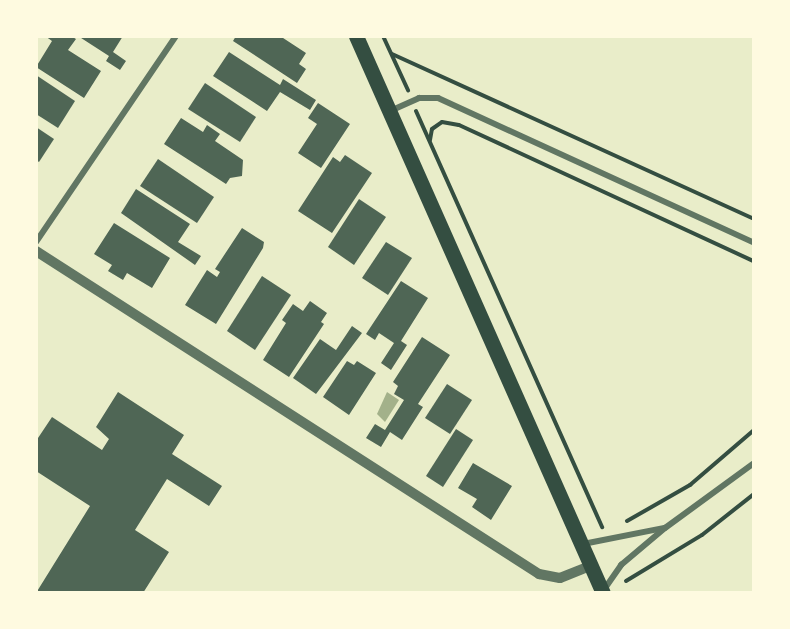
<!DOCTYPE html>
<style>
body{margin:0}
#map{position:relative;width:790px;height:629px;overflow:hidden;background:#e9edc9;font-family:"PT Serif",serif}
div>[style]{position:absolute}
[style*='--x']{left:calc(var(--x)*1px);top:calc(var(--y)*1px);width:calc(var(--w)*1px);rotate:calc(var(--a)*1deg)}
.water>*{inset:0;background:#a3b18a}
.building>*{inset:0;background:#4f6655}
.path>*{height:4px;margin:-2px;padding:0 2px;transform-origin:2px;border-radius:2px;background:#344e41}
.minor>*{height:6px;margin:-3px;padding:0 3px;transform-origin:3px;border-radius:3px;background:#617663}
.tertiary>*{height:10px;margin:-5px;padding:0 5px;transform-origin:5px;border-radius:5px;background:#617663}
.primary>*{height:15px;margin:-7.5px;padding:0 7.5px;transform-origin:7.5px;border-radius:7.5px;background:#344e41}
span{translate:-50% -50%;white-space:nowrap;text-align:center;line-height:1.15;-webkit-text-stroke:6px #fefae0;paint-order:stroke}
.frame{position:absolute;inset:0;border:38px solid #fefae0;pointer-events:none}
</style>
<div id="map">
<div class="water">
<i style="clip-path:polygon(387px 392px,399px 400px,385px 422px,377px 414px)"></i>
</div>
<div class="building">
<i style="clip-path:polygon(45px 36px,71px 36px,76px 39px,68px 50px,101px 71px,84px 98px,36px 67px,52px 41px)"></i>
<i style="clip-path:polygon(78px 36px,123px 36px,113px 52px,126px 61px,120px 70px,106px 61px,109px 56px)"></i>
<i style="clip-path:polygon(236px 36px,280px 36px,306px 53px,299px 64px,306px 69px,297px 83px,233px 41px)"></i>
<i style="clip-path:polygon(229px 52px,280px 85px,283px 79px,316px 100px,310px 110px,280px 92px,267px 111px,213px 76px)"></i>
<i style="clip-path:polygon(36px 75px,75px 101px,58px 128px,36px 114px)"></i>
<i style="clip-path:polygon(205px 83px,256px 117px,240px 142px,188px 109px)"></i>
<i style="clip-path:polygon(318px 103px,350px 124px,321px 168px,298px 153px,317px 124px,308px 118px)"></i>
<i style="clip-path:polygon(181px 118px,203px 132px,207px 125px,220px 134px,215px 141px,243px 160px,242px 176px,230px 178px,226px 184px,164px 144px)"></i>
<i style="clip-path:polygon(36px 127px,54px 139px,39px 162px,36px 160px)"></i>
<i style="clip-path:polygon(345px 155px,372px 173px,332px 233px,298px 211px,333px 157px,340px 162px)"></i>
<i style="clip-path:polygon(158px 159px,214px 197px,197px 223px,140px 186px)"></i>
<i style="clip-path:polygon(136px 189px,190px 224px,178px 242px,201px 256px,195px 265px,121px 213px)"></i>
<i style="clip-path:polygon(359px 199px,386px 217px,354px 265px,328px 247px)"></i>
<i style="clip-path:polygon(114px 223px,170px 258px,152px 288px,127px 273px,123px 280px,108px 271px,112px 265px,94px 254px)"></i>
<i style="clip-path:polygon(242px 228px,264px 242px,263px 248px,216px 324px,185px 305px,207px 270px,217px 277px,220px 272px,215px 269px)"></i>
<i style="clip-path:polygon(386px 242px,412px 258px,388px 295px,362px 278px)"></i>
<i style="clip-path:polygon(262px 276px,291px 295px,255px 350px,227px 331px)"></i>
<i style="clip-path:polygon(401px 281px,428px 298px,401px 341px,407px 345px,391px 370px,381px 363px,394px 343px,379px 333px,375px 340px,366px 334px)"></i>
<i style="clip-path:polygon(310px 301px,327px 313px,321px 322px,324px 324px,289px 377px,263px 360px,286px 323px,282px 320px,293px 304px,303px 311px)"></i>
<i style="clip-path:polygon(352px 326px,362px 333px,316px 394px,293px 378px,320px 339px,336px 350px)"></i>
<i style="clip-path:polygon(422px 337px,450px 355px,418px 404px,423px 407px,402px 440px,390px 432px,381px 447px,366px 438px,375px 424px,385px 430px,404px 400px,394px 394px,398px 386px,393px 382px)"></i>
<i style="clip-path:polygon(347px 361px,354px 365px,357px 361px,376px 373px,349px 415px,323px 397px)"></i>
<i style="clip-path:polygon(447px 384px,472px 400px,450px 434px,425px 418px)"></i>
<i style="clip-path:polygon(118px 392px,184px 435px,172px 454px,222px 486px,209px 506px,167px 479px,135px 530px,169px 552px,143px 593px,36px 593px,90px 506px,36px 471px,36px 441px,52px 417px,102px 450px,109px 439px,96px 427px)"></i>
<i style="clip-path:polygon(456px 429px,473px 440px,443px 487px,426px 476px)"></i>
<i style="clip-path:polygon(473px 463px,512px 486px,491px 520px,472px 507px,477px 499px,458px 488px)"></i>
</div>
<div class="path">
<i style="--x:383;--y:36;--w:60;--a:65.2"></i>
<i style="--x:392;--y:54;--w:398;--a:24.5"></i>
<i style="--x:416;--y:111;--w:456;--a:65.9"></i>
<i style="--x:430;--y:140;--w:11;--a:-80"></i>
<i style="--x:432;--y:129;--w:12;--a:-35"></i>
<i style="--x:442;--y:122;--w:17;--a:10"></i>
<i style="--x:459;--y:125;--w:325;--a:24.8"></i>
<i style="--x:627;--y:521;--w:73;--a:-29.7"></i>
<i style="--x:690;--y:485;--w:84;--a:-40.7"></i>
<i style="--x:626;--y:581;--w:89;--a:-31.2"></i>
<i style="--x:702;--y:535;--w:66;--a:-38.3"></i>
</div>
<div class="minor">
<i style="--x:390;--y:111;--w:32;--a:-24"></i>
<i style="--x:419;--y:98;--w:19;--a:0"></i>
<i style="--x:438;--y:98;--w:348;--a:24.6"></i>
<i style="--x:36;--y:242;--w:249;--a:-55.8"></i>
<i style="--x:583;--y:544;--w:83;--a:-11.2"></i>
<i style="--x:603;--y:591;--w:32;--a:-55"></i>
<i style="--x:621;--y:565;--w:57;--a:-40.1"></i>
<i style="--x:665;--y:528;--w:110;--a:-36.1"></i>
</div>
<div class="tertiary">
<i style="--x:36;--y:251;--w:598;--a:32.71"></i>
<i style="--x:539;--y:574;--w:21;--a:11"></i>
<i style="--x:560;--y:578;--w:32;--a:-22"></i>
</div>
<div class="primary">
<i style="--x:356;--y:36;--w:609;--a:66.09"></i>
</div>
<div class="frame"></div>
</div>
